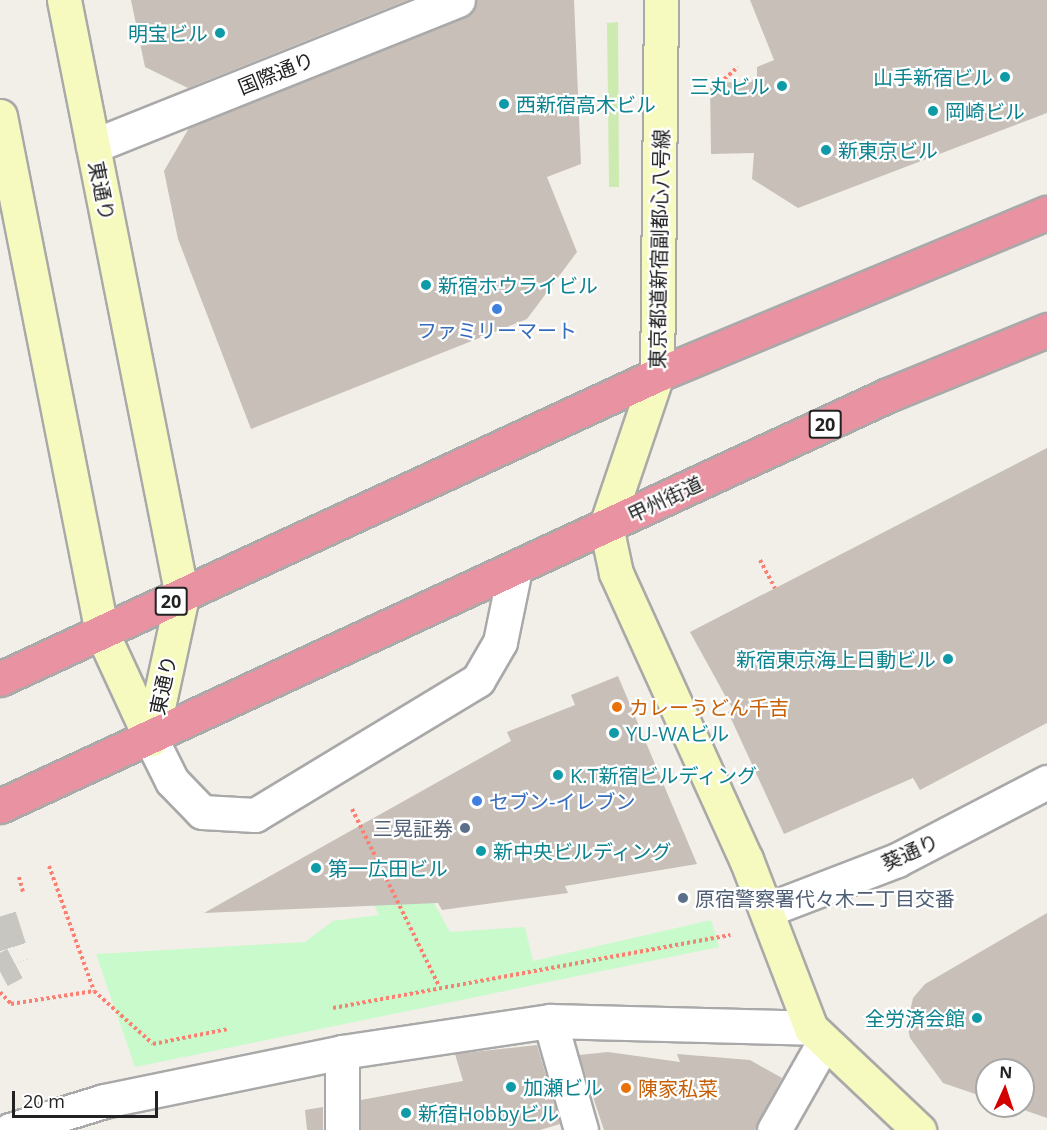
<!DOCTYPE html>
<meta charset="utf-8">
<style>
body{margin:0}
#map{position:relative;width:1047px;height:1130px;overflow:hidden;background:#f2efe9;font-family:"Open Sans","Noto Sans JP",sans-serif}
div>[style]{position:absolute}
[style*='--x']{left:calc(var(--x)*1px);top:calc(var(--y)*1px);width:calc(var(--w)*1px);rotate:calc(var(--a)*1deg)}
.grass>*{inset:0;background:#cdebb0}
.park>*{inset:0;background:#c8facc}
.building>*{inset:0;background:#c7bfb8}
.street-tunnel>*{height:33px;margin-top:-16.5px;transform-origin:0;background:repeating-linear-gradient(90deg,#c8c6c1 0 33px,transparent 0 49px)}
.path>*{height:4px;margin-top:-2px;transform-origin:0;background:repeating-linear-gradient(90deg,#fa8072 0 3px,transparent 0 6px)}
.roads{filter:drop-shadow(2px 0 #a9a9a9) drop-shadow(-2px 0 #a9a9a9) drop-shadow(0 2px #a9a9a9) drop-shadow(0 -2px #a9a9a9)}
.street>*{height:33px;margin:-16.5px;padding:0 16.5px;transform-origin:16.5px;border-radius:16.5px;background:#fff}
.secondary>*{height:33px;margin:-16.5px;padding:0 16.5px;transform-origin:16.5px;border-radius:16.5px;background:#f7fabf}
.highway>*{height:33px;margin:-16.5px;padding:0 16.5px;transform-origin:16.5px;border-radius:16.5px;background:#e892a2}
.dots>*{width:16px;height:16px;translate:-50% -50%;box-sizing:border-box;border:3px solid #fff;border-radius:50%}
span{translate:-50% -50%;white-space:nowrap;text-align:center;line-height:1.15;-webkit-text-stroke:4.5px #fff;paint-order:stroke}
.shield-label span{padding:2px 4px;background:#fff;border:2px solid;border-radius:4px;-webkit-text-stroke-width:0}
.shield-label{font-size:18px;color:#222;font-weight:700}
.culture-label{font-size:20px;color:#0d838f}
.right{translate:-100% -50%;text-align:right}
.left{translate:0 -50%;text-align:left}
.street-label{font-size:20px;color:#222}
.shop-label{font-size:20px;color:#366cbe}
.food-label{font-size:20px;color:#c56008}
.service-label{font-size:20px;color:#4e5e75}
.north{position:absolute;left:975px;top:1058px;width:60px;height:60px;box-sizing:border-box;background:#fff;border:2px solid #a7a7a7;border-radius:50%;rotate:3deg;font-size:16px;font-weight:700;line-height:24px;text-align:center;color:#222}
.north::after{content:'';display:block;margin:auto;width:21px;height:27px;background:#d40000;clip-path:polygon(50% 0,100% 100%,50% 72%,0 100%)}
.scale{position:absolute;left:12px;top:1091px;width:146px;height:27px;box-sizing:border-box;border:3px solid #222;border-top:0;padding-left:8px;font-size:18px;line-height:21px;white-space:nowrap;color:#222;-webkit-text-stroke:4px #fff;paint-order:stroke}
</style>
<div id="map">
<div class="grass">
<i style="clip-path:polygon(618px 22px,619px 187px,609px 187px,607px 23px)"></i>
</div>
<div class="park">
<i style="clip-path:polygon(384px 814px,450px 932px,525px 927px,533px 961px,711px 920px,719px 947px,135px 1067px,96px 954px,305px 942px,333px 921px,379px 915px,340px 838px)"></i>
</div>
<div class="building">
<i style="clip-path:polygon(131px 0,408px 0,188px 88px,145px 67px)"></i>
<i style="clip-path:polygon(476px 0,574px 0,581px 164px,547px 177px,577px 252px,527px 319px,251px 429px,178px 239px,164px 171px,189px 128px,465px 17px)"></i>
<i style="clip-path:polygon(750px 0,1047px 0,1047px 113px,798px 208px,752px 179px,754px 153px,711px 154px,710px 84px,757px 80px,757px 67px,774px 60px)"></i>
<i style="clip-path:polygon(1047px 448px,1047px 723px,920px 790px,913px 778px,784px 834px,728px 712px,733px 710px,690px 632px)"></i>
<i style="clip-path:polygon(618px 676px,697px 864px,565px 886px,568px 893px,442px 910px,438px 903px,204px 913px,511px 741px,507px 732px,575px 705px,571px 695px)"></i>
<i style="clip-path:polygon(1047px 913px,1047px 1118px,1012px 1106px,1023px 1106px,1023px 1070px,987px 1070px,987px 1098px,943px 1083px,910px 1038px,907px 1025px,913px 998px,925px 984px)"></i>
<i style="clip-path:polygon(537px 1045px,560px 1124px,540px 1130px,361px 1130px,361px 1100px,463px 1081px,455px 1054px)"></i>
<i style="clip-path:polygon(608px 1052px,680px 1062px,677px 1054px,750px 1060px,782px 1078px,755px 1130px,604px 1130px,579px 1055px)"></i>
<i style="clip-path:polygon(323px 1107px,323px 1130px,307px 1130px,305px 1110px)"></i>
</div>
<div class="street-tunnel">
<i style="--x:0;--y:916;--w:49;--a:72.3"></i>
<i style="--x:15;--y:963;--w:17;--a:152"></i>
</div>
<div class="path">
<i style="--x:720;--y:83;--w:24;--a:-42"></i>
<i style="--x:760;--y:560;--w:32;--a:62"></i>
<i style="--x:352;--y:809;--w:197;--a:63.8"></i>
<i style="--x:49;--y:866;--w:133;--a:70.2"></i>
<i style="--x:19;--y:877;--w:16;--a:75"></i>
<i style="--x:0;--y:992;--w:16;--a:47"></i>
<i style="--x:11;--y:1004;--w:84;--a:-8.9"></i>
<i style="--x:94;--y:991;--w:79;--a:41.9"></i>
<i style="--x:153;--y:1044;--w:76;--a:-11.3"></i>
<i style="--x:333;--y:1008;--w:404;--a:-10.4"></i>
</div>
<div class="roads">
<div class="street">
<i style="--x:93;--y:146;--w:393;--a:-21.8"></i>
<i style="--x:151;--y:739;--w:47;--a:63.4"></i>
<i style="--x:172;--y:781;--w:43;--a:45.9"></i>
<i style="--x:202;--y:812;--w:53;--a:3.2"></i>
<i style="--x:255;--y:815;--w:261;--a:-31.2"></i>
<i style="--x:478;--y:680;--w:44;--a:-59.9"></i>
<i style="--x:500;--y:642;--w:75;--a:-78.4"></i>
<i style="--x:767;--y:910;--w:139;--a:-21"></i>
<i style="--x:897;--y:860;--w:169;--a:-27.5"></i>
<i style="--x:550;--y:1021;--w:113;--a:74.1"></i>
<i style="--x:10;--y:1130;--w:98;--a:-17.1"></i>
<i style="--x:104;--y:1101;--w:243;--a:-11.6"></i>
<i style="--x:342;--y:1052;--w:210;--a:-8.5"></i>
<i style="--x:550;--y:1021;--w:261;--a:1.5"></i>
<i style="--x:342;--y:1130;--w:78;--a:-90"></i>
<i style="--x:774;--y:1130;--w:101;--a:-60.4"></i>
</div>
<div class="secondary">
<i style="--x:64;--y:0;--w:608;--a:78.8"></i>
<i style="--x:182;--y:596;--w:146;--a:102.2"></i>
<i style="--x:661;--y:0;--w:375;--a:90.6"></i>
<i style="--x:657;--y:375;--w:159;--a:108.7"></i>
<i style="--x:606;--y:526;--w:48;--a:78"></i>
<i style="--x:616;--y:573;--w:314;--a:65.6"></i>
<i style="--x:746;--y:859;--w:181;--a:69"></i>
<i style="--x:811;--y:1028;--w:149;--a:43.4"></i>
<i style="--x:0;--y:116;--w:527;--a:78.84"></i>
<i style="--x:102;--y:633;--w:117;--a:65.2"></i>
</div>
<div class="highway">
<i style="--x:0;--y:679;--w:724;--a:-24.83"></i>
<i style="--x:657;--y:375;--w:422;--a:-22.6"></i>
<i style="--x:0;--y:806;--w:979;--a:-24.84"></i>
<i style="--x:888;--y:395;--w:172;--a:-22.2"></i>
</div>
</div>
<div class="dots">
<i style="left:220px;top:33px;background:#0f9aa8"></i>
<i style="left:1005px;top:77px;background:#0f9aa8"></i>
<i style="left:782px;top:86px;background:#0f9aa8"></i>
<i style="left:504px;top:104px;background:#0f9aa8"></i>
<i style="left:933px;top:111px;background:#0f9aa8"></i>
<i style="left:826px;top:150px;background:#0f9aa8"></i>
<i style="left:426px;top:285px;background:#0f9aa8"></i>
<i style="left:497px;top:309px;background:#3f7fe0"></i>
<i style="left:948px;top:659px;background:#0f9aa8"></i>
<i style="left:617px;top:707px;background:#e8710a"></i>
<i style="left:614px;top:733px;background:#0f9aa8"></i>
<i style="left:558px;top:775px;background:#0f9aa8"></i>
<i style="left:477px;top:801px;background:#3f7fe0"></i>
<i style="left:465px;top:828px;background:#5c6f8a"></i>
<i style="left:481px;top:851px;background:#0f9aa8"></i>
<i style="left:316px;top:868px;background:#0f9aa8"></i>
<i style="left:683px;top:898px;background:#5c6f8a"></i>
<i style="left:977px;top:1018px;background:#0f9aa8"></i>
<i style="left:511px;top:1087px;background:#0f9aa8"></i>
<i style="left:626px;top:1088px;background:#e8710a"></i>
<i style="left:406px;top:1113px;background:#0f9aa8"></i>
</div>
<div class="shield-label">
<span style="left:825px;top:424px">20</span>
<span style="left:171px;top:601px">20</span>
</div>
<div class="culture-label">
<span class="right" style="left:208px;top:33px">明宝ビル</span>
<span class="right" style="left:993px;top:77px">山手新宿ビル</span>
<span class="right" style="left:770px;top:86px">三丸ビル</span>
<span class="left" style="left:516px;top:104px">西新宿高木ビル</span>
<span class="left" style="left:945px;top:111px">岡崎ビル</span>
<span class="left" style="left:838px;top:150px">新東京ビル</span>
<span class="left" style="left:438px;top:285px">新宿ホウライビル</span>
<span class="right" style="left:936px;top:659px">新宿東京海上日動ビル</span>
<span class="left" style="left:626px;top:733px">YU-WAビル</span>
<span class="left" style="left:570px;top:775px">K.T新宿ビルディング</span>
<span class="left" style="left:493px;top:851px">新中央ビルディング</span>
<span class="left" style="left:328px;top:868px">第一広田ビル</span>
<span class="right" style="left:965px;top:1018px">全労済会館</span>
<span class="left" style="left:523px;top:1087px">加瀬ビル</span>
<span class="left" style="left:418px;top:1113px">新宿Hobbyビル</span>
</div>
<div class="street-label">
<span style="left:276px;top:73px;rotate:-22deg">国際通り</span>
<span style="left:102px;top:191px;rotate:79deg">東通り</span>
<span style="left:659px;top:249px;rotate:-89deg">東京都道新宿副都心八号線</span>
<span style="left:665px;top:499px;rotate:-25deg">甲州街道</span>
<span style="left:163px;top:685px;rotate:-78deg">東通り</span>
<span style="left:910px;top:852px;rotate:-24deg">葵通り</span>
</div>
<div class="shop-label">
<span style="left:497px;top:330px">ファミリーマート</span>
<span class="left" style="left:489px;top:801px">セブン-イレブン</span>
</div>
<div class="food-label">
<span class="left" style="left:629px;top:707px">カレーうどん千吉</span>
<span class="left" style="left:638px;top:1088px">陳家私菜</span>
</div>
<div class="service-label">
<span class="right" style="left:453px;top:828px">三晃証券</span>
<span class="left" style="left:695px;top:898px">原宿警察署代々木二丁目交番</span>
</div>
<div class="north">N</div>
<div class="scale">20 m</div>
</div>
